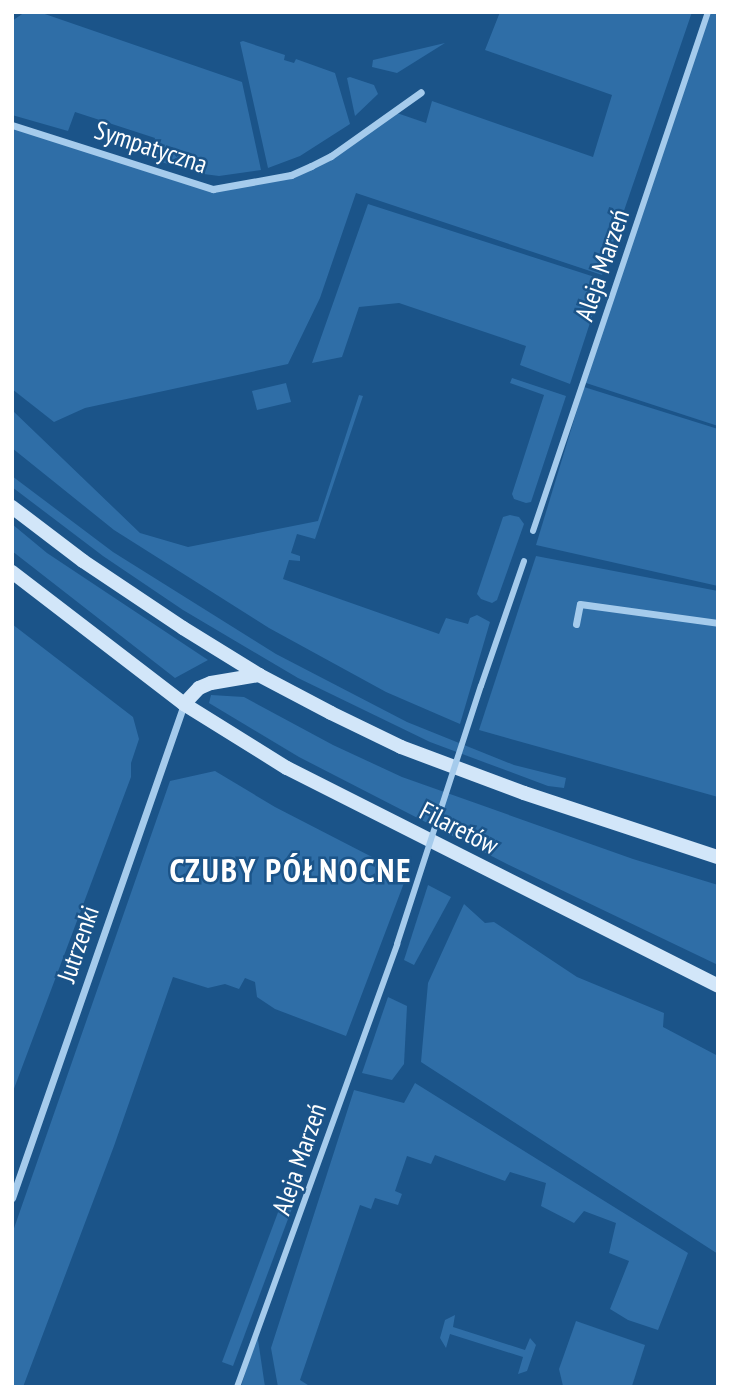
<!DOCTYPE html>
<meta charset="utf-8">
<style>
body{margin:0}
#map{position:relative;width:730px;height:1399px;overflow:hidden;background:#1b5489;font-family:"PT Sans Narrow",sans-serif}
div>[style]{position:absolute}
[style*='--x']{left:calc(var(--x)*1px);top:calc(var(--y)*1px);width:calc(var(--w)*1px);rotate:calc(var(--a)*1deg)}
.green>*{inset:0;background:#2f6ea7}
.pedestrian>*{height:6px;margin:-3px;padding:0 3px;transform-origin:3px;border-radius:3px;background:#a5cbec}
.minor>*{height:7px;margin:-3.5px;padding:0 3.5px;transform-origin:3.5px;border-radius:3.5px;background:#a5cbec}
.secondary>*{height:14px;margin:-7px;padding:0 7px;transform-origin:7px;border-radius:7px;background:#d2e6f9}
.pedestrian-bridge>*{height:6px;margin:-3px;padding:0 3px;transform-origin:3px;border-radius:3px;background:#a5cbec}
span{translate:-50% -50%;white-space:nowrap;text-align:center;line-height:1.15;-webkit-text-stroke:5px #1b5489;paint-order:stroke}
.street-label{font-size:26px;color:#fff}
.district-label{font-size:33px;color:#fff;font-weight:700;letter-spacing:2px}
.frame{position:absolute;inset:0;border:14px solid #fff;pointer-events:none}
</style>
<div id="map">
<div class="green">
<i style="clip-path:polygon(25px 12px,39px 12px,242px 82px,261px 170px,219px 176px,196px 173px,149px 158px,155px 138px,75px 112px,68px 131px,12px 115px,12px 21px)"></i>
<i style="clip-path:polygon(500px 12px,692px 12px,602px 275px,356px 193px,320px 298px,288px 364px,85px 408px,54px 422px,12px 389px,12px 124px,213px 189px,268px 180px,311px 166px,394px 112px,426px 123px,432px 101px,593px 157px,612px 95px,485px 50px)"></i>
<i style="clip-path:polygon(708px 12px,718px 12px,718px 426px,583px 382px)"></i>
<i style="clip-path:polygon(243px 41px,285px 55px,284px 60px,294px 63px,296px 59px,335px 73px,350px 124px,300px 156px,268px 168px,240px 42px)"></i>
<i style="clip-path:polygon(445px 43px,397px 73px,372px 67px,373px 60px)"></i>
<i style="clip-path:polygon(350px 77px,374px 85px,378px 94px,355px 116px,347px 78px)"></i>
<i style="clip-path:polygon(368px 204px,604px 280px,570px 384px,520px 365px,526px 346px,399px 303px,359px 307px,342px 357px,312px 363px)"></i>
<i style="clip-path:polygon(512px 378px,566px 396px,531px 502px,526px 503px,514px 499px,512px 494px,544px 395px,510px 383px)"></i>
<i style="clip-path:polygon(286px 383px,291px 402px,257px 410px,252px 391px)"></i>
<i style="clip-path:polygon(584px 387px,718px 429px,718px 586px,536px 545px)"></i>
<i style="clip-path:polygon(359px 395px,363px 396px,315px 539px,297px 534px,291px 553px,300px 556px,300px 561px,289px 560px,283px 579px,439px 634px,446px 618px,468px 624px,470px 618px,477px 615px,490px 622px,460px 724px,386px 692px,269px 628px,114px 530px,12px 448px,12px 410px,140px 533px,188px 547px,318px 521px)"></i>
<i style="clip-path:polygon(12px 476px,113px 552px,276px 654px,407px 722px,514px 765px,566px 778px,564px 788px,548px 786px,430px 742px,298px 678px,183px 610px,103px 556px,12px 487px)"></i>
<i style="clip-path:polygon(510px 515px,519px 517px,524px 524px,497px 600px,492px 603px,481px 599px,477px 594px,503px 517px)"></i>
<i style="clip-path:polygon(12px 524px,47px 553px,208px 660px,175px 678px,12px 551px)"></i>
<i style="clip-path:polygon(536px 556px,718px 591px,718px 797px,479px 730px)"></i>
<i style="clip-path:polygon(12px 624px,133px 717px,139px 739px,131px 763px,131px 777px,12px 1094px)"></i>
<i style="clip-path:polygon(211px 695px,244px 697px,333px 745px,402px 777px,633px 859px,718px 885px,718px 965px,507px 864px,299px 757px,209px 703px)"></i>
<i style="clip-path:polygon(215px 771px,275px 807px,407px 875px,346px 1036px,275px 1009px,257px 997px,255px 982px,245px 978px,239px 989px,225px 984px,208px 988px,173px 977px,114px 1146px,23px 1387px,12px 1387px,12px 1234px,170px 781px)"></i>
<i style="clip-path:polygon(428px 885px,451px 897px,414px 965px,404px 960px)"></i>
<i style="clip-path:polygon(464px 904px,485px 923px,494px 922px,577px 977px,664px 1013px,663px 1027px,718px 1056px,718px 1254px,421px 1062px,428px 983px)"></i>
<i style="clip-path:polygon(388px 997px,407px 1006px,404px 1064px,392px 1080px,362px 1073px)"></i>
<i style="clip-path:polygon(415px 1083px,688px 1253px,658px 1330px,628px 1320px,610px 1309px,629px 1261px,609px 1253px,616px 1223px,584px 1211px,574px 1223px,541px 1206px,546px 1183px,510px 1172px,505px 1181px,435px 1155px,431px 1164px,407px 1156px,395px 1191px,402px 1194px,398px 1205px,375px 1198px,371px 1209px,360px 1205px,300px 1380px,311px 1387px,278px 1387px,271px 1348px,354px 1090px,404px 1103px)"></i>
<i style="clip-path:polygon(283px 1199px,294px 1203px,233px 1366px,222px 1362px)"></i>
<i style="clip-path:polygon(455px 1315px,453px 1327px,525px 1350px,530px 1338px,536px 1345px,527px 1371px,518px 1374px,523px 1357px,450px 1334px,446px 1348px,440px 1338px,445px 1320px)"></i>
<i style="clip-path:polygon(576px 1321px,645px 1345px,632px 1386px,563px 1386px,559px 1369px)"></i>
<i style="clip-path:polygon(257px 1333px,265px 1387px,241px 1387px)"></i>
</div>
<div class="pedestrian">
<i style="--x:533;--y:531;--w:548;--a:-71.37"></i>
<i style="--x:481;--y:686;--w:132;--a:-71"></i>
<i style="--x:237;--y:1387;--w:471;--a:-70.1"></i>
</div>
<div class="minor">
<i style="--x:12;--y:125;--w:211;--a:17.7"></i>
<i style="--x:213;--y:189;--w:79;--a:-10.2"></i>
<i style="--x:291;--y:175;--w:22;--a:-24"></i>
<i style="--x:311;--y:166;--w:22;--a:-27"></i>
<i style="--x:331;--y:156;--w:110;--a:-35.4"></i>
<i style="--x:576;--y:624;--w:20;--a:-79"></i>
<i style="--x:580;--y:604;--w:139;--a:7.8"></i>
<i style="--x:12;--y:1198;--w:523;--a:-70.8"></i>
</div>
<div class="secondary">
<i style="--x:12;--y:507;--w:89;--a:37.3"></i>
<i style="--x:83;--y:561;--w:120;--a:33.8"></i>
<i style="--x:183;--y:628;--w:89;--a:31.7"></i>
<i style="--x:259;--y:675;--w:81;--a:27.8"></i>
<i style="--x:331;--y:713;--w:78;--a:25.9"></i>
<i style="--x:401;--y:747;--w:131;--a:20.5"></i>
<i style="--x:524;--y:793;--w:204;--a:18.3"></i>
<i style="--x:12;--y:572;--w:217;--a:37.5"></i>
<i style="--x:184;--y:704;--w:121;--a:31.9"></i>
<i style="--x:287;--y:768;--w:483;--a:26.8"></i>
<i style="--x:184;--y:704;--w:22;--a:-47"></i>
<i style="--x:199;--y:688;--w:13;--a:-23"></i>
<i style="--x:211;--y:683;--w:49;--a:-9.5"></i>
</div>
<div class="pedestrian-bridge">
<i style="--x:397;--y:944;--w:271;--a:-72"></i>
</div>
<div class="street-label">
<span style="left:151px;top:147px;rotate:18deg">Sympatyczna</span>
<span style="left:602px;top:265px;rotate:-71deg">Aleja Marzeń</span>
<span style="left:459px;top:828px;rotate:27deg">Filaretów</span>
<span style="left:78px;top:944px;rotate:-71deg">Jutrzenki</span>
<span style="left:299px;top:1159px;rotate:-71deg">Aleja Marzeń</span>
</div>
<div class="district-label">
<span style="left:291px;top:870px">CZUBY PÓŁNOCNE</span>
</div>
<div class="frame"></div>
</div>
